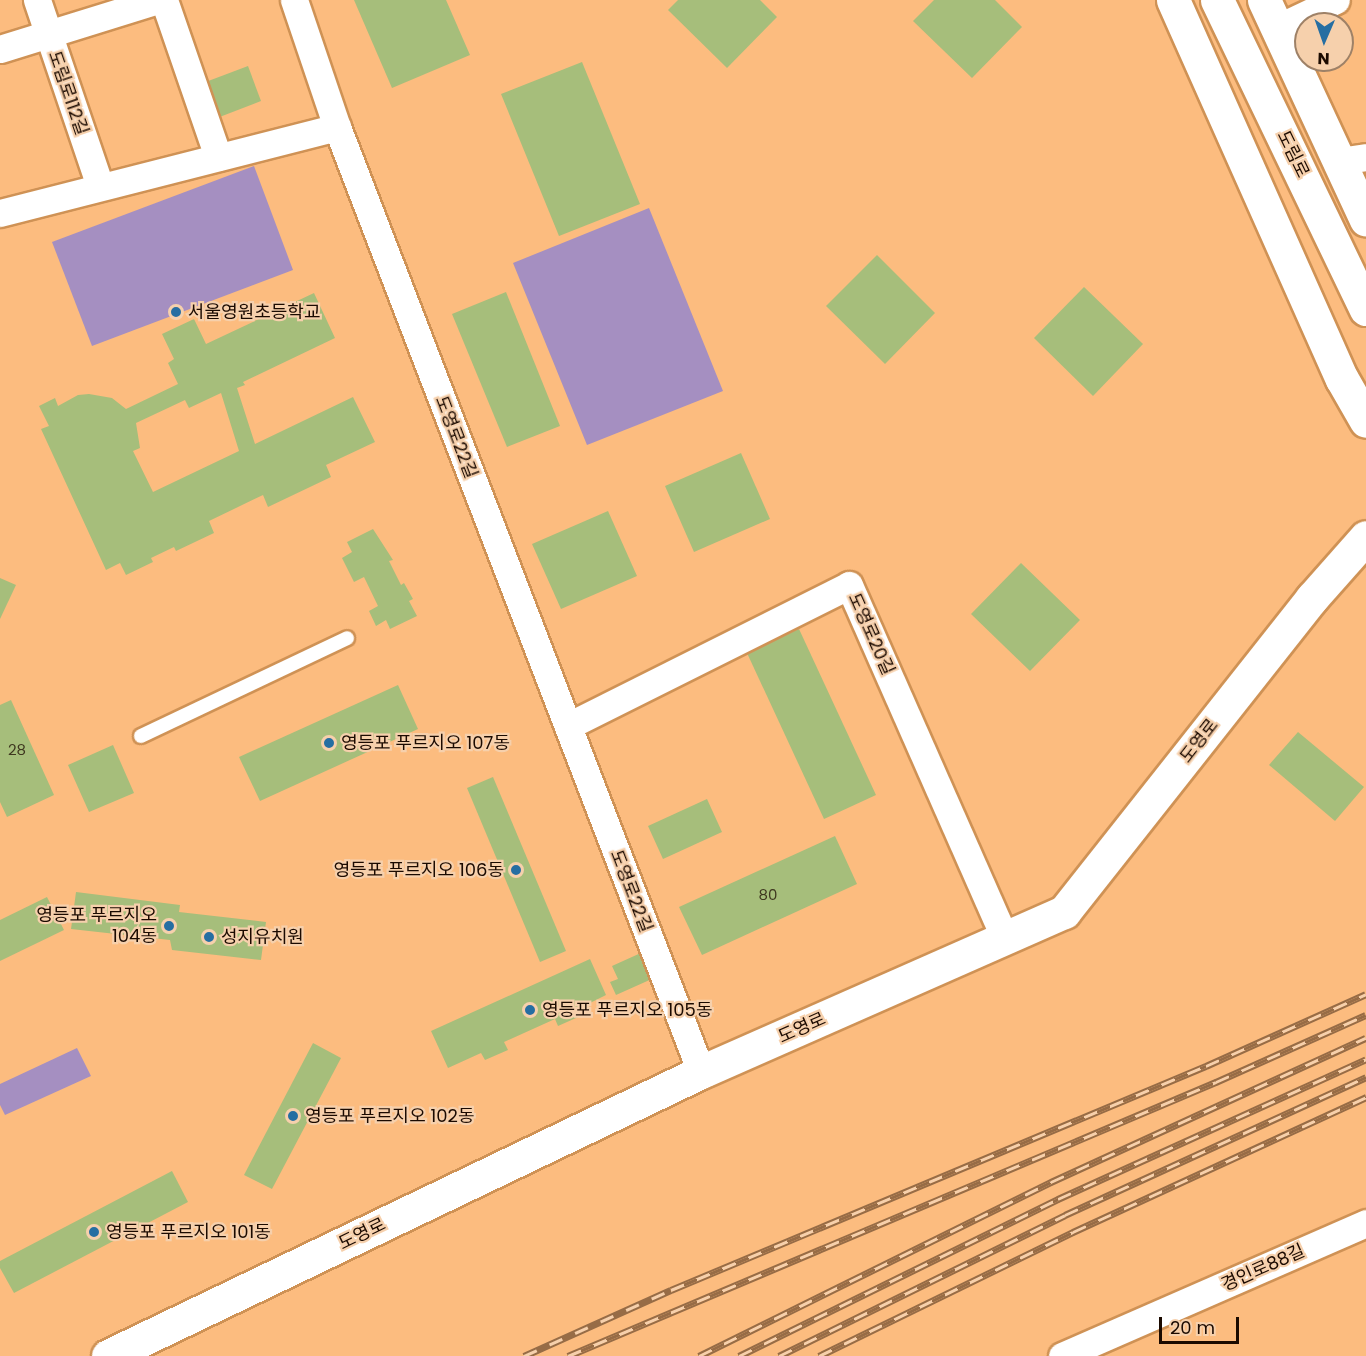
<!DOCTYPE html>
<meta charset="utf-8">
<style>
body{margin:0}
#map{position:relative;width:1366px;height:1356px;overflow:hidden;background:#fcbc7f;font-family:Poppins,"Noto Sans KR",sans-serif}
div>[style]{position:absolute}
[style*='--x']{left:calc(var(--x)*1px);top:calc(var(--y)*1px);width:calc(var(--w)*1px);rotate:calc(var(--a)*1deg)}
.green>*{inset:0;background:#a58fc1}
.building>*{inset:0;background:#a6be7b}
.roads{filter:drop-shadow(2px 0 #cf9255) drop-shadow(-2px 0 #cf9255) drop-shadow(0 2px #cf9255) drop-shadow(0 -2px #cf9255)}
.lane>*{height:14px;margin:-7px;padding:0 7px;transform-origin:7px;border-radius:7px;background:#fff}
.street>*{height:27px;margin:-13.5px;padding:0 13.5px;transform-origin:13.5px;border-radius:13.5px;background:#fff}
.secondary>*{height:33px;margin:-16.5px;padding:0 16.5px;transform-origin:16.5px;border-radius:16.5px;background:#fff}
.rail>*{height:7px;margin-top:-3.5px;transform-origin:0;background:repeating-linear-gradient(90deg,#f6d0ac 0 14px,#976c46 0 28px);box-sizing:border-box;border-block:2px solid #976c46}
.dots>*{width:16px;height:16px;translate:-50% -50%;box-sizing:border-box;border:3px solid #f6d0ac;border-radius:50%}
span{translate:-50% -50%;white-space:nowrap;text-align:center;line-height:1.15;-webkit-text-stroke:4.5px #f6d0ac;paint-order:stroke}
.number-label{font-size:15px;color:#3e371f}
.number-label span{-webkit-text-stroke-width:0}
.street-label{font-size:18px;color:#1b0a00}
.poi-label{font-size:18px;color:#1b0a00}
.left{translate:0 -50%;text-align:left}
.right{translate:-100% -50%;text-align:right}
.north{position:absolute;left:1294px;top:12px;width:60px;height:60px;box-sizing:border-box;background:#f6d0ac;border:2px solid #9e8167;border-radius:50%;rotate:182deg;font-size:16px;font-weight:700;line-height:24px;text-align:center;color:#1b0a00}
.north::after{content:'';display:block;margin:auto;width:21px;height:27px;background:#266ea2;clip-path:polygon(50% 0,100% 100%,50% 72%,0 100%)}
.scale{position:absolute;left:1159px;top:1317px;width:80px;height:27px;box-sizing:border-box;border:3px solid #1b0a00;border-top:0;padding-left:8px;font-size:18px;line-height:21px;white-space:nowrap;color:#1b0a00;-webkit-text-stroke:4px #f6d0ac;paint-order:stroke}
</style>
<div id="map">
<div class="green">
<i style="clip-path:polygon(254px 166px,293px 270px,92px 346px,52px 242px)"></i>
<i style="clip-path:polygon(649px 208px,723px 391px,587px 445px,513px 263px)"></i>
<i style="clip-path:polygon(77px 1048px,91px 1076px,5px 1115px,0 1105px,0 1084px)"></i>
</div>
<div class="building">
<i style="clip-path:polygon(354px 0,446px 0,470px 55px,392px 88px)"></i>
<i style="clip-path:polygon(678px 0,760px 0,777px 17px,727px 68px,668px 10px)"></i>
<i style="clip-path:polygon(934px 0,995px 0,1022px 27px,972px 78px,913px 21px)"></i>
<i style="clip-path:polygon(582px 62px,640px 204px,559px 236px,501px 94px)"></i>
<i style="clip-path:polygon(248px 66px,261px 101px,217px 118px,203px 83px)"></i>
<i style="clip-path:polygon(877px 255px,935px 313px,885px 364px,826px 306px)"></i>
<i style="clip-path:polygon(1084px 287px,1143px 344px,1093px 396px,1034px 338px)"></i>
<i style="clip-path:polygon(506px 292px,560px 426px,507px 447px,452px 314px)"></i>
<i style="clip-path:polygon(evenodd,314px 293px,335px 338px,243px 382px,245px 385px,237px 388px,255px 444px,353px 397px,375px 442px,326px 465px,331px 477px,268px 507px,263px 495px,209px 521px,214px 533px,176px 551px,174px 547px,151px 558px,153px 562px,126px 575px,120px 563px,106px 570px,41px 429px,49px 426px,39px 406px,55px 398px,58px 406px,78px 395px,89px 394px,112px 398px,126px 409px,178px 384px,168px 363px,174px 359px,162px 334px,194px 319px,206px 344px,314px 293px,221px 393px,239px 451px,153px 492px,133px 451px,140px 448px,136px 423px,185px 400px,189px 408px,221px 393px)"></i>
<i style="clip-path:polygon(741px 453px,770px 519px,694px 552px,665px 486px)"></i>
<i style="clip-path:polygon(608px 511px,637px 576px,561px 609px,532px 544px)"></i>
<i style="clip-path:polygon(373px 529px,393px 560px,389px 561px,401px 585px,404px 583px,413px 599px,409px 601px,417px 616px,390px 629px,386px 620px,376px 626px,369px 611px,378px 606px,364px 577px,354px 582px,342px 558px,352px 552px,347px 542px)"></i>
<i style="clip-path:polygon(1021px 563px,1080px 620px,1030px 671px,971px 614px)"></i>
<i style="clip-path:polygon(0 578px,16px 585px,0 619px)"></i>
<i style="clip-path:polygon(799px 629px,876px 795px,824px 819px,747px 653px)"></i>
<i style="clip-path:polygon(398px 685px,418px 729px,260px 801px,239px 757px)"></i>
<i style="clip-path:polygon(11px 700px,54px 795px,7px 817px,0 802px,0 705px)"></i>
<i style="clip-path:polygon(1298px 732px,1364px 787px,1335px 821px,1269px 765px)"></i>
<i style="clip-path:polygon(113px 745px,134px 793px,89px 812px,68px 765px)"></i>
<i style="clip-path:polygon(493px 777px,566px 951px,540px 962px,467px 788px)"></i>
<i style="clip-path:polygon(707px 799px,722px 832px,663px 859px,648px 826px)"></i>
<i style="clip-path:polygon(835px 836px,857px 884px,702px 955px,679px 907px)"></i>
<i style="clip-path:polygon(76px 892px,180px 905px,179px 912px,266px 922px,261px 960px,172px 950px,170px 940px,71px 929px)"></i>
<i style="clip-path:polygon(47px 897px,64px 930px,0 961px,0 920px)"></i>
<i style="clip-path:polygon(643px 952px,654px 978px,616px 995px,610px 982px,618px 979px,612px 966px)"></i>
<i style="clip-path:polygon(590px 959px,606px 995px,582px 1007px,585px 1014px,558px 1026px,555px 1019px,504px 1042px,508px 1050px,485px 1060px,481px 1053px,448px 1068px,431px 1031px)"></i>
<i style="clip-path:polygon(313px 1043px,341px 1058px,272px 1189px,244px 1175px)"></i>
<i style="clip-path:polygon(172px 1171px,188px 1202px,14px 1293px,0 1268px,0 1261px)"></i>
</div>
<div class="roads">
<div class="lane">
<i style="--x:141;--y:736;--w:228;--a:-25.4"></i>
</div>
<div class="street">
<i style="--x:37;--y:0;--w:196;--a:71.3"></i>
<i style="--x:164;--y:0;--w:166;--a:71"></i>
<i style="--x:294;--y:0;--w:134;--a:71.3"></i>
<i style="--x:337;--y:127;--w:1013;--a:68.93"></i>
<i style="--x:1277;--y:28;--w:65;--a:-25.4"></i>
<i style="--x:0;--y:49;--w:165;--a:-17.2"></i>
<i style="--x:1339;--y:161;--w:27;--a:-8"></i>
<i style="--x:0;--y:213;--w:348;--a:-14.3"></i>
<i style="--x:568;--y:726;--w:314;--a:-26.6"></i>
<i style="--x:849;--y:585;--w:386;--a:66.2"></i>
<i style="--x:1062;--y:1356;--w:332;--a:-23.6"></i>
</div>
<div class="secondary">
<i style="--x:1173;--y:0;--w:415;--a:66"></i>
<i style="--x:1342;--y:379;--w:48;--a:60.3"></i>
<i style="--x:1217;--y:0;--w:343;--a:64.3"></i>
<i style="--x:1264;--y:0;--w:242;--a:65.1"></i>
<i style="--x:108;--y:1356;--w:657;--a:-25.59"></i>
<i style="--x:701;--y:1072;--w:397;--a:-23.8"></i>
<i style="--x:1064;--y:912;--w:400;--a:-51.7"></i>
<i style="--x:1312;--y:598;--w:81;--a:-48.5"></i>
</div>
</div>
<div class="rail">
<i style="--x:524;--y:1356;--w:161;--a:-24.2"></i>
<i style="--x:671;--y:1290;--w:580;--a:-22.72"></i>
<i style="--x:1206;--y:1066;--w:175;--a:-24.2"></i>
<i style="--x:568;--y:1356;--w:704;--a:-22.92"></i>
<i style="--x:1216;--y:1082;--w:164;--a:-24.1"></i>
<i style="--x:699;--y:1356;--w:393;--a:-26.3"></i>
<i style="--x:1051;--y:1182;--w:346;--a:-24.6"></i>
<i style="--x:739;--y:1356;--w:356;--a:-26.2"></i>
<i style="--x:1058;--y:1199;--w:338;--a:-24.4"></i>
<i style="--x:779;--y:1356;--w:319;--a:-26.2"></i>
<i style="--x:1065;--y:1215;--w:331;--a:-24.6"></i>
<i style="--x:819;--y:1356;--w:283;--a:-26"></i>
<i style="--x:1073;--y:1232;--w:323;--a:-24.7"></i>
</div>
<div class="dots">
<i style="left:176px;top:312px;background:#266ea2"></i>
<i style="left:329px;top:743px;background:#266ea2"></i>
<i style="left:516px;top:870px;background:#266ea2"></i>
<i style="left:169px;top:926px;background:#266ea2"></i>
<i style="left:209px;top:937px;background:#266ea2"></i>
<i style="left:530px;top:1010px;background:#266ea2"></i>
<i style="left:293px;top:1116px;background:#266ea2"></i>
<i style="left:94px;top:1232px;background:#266ea2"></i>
</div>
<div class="number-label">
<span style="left:17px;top:750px">28</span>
<span style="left:768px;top:895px">80</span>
</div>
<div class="street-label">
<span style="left:68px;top:93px;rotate:71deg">도림로112길</span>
<span style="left:1293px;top:154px;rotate:64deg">도림로</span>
<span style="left:456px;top:437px;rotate:69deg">도영로22길</span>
<span style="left:871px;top:634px;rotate:66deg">도영로20길</span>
<span style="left:1199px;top:741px;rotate:-52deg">도영로</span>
<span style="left:631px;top:891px;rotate:69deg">도영로22길</span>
<span style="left:802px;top:1028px;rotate:-24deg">도영로</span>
<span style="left:362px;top:1234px;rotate:-26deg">도영로</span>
<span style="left:1263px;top:1268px;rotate:-24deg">경인로88길</span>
</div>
<div class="poi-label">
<span class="left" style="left:188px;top:312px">서울영원초등학교</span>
<span class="left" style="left:341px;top:743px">영등포 푸르지오 107동</span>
<span class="right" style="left:504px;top:870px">영등포 푸르지오 106동</span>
<span class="right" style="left:157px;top:926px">영등포 푸르지오<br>104동</span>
<span class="left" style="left:221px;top:937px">성지유치원</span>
<span class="left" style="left:542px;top:1010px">영등포 푸르지오 105동</span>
<span class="left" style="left:305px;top:1116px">영등포 푸르지오 102동</span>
<span class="left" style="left:106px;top:1232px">영등포 푸르지오 101동</span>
</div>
<div class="north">N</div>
<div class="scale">20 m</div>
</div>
